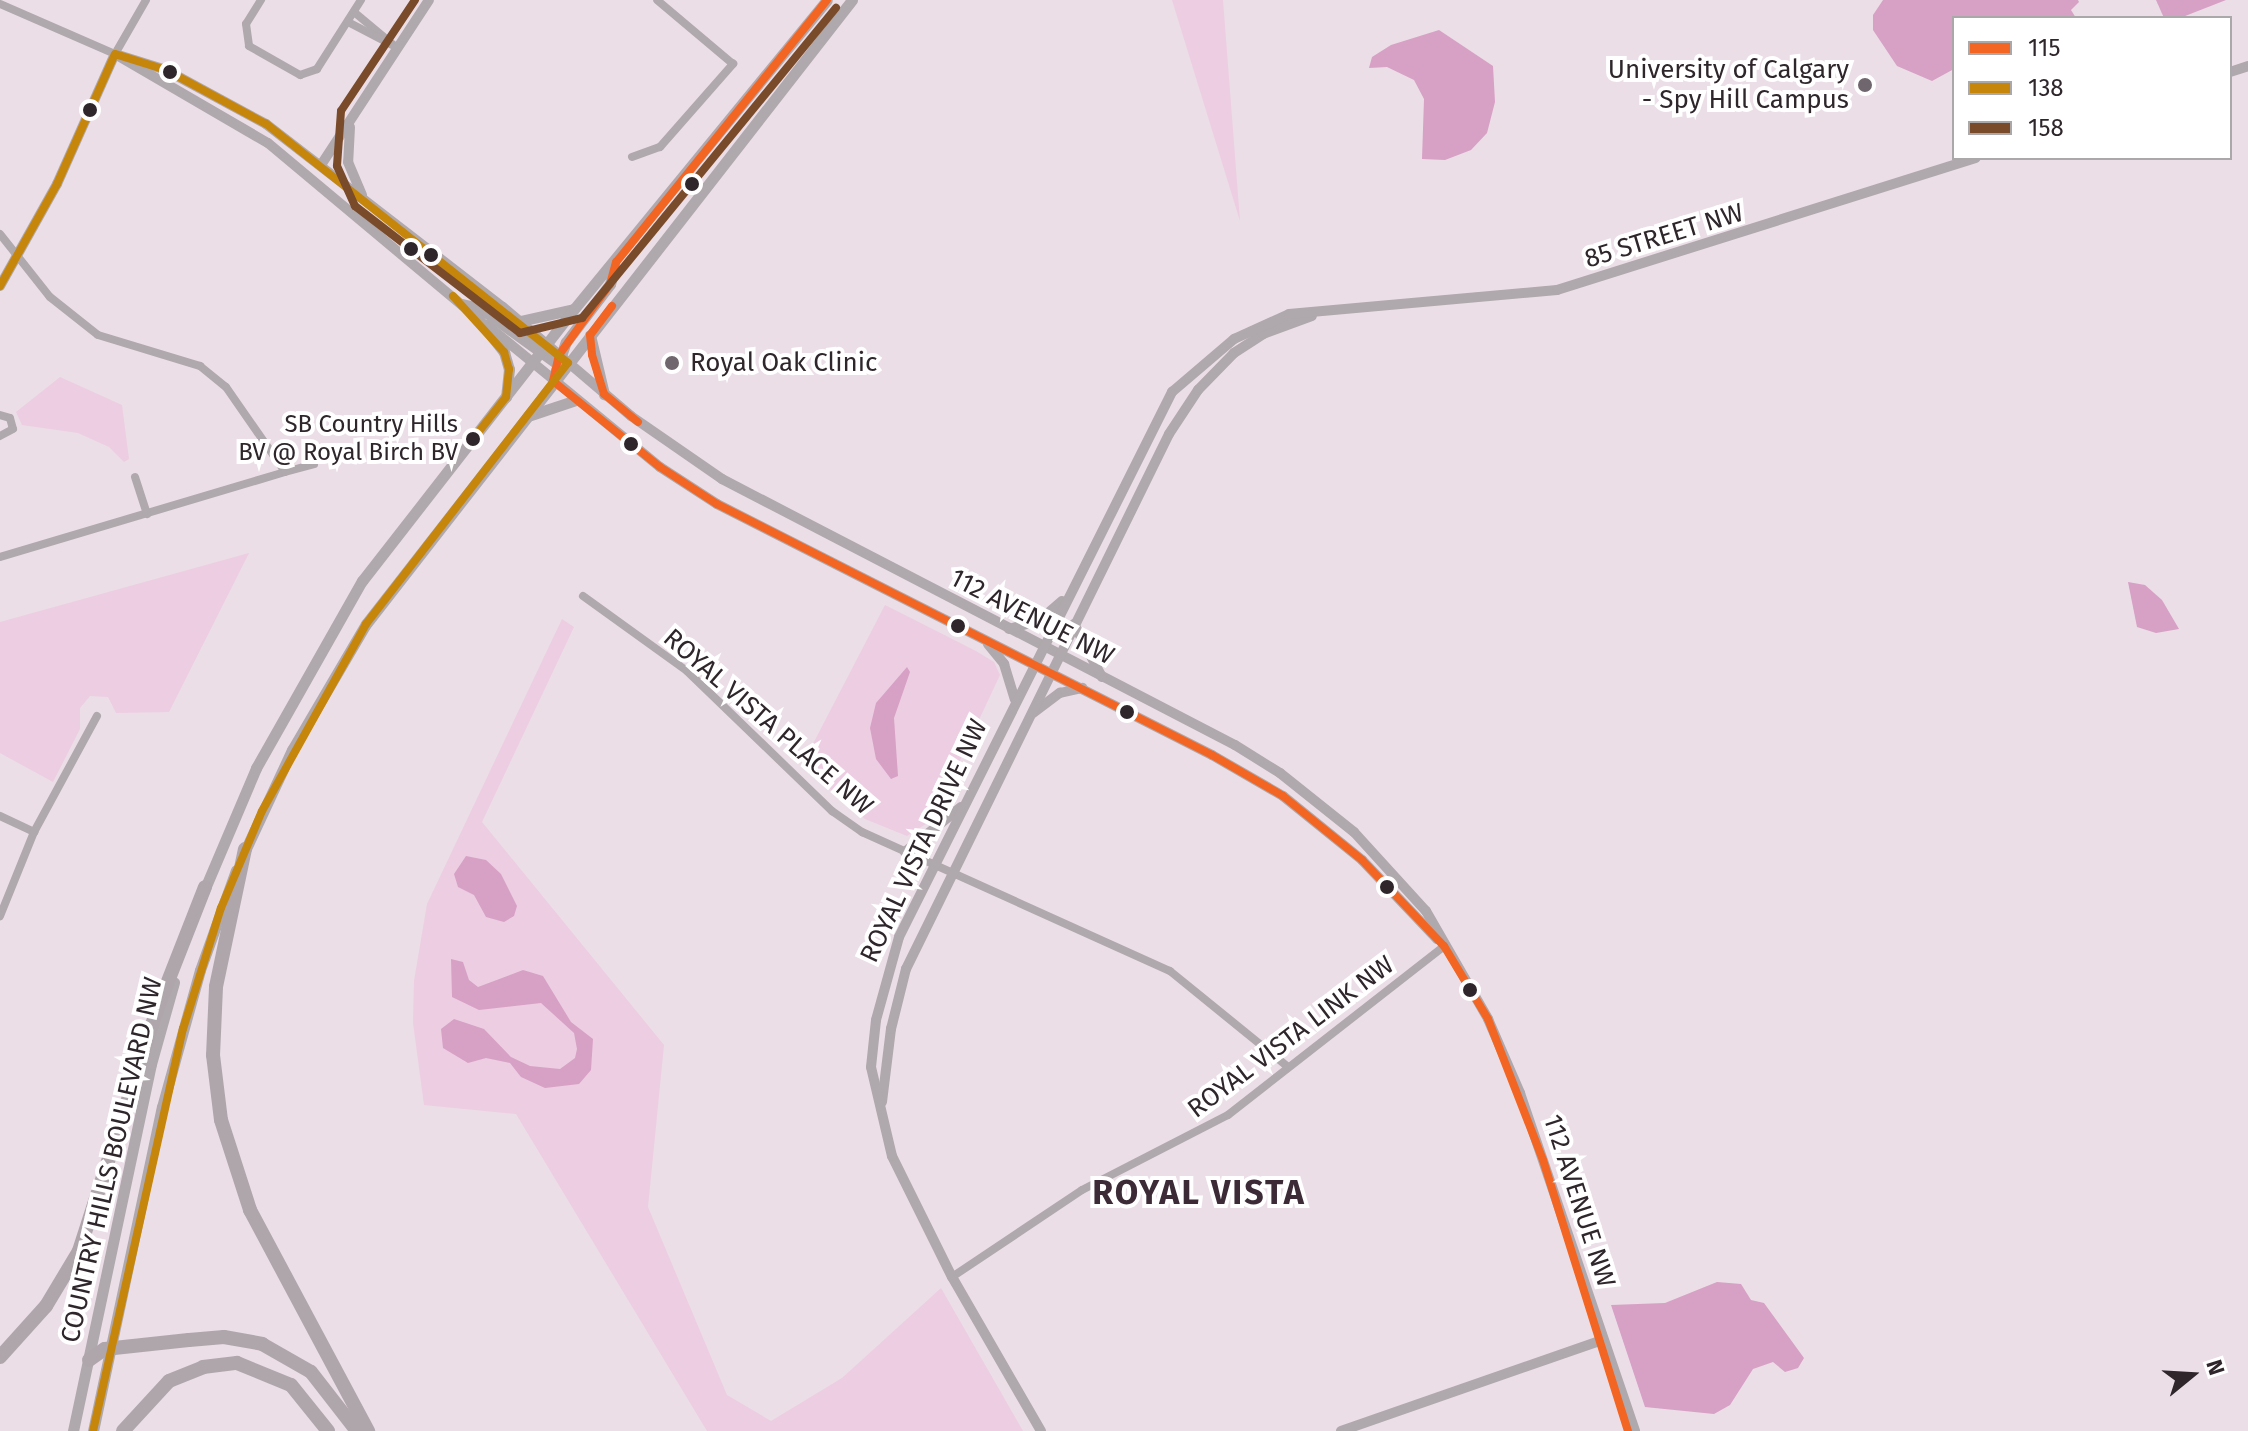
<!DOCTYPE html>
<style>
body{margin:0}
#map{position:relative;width:2248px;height:1431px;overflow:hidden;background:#ebdee7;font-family:"Fira Sans",sans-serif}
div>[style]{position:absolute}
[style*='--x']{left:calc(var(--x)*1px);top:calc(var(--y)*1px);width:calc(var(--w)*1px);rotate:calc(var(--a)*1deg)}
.green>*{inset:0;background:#edcde2}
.water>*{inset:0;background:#d7a0c5}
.minor>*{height:8px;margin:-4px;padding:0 4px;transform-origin:4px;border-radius:4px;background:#afa8ac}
.tertiary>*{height:10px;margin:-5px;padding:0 5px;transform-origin:5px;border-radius:5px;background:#afa8ac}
.secondary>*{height:11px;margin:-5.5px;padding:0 5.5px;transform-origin:5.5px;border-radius:5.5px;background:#afa8ac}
.motorway>*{height:14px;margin:-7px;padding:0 7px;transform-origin:7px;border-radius:7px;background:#afa6ac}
.bus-1>*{height:8px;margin:-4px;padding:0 4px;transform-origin:4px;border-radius:4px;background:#f26522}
.bus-2>*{height:8px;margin:-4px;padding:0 4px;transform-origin:4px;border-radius:4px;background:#c5860b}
.bus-3>*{height:8px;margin:-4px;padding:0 4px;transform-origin:4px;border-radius:4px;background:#7a4b2a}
.dots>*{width:22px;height:22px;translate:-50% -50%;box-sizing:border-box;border:4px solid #fff;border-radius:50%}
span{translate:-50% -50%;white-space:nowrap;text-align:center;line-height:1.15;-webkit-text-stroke:8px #fff;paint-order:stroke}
.bus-label{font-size:24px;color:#2e262b}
.right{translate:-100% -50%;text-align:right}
.poi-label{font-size:26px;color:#2e262b}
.left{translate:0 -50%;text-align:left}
.street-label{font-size:26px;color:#2e262b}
.district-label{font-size:34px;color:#3c2b36;font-weight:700;letter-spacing:2px}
.legend{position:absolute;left:1952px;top:16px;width:280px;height:144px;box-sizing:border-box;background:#fff;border:2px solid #aba8aa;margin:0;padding:10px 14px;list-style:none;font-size:24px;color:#2e262b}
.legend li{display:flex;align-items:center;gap:16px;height:40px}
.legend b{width:40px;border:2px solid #aba8aa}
.north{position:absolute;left:2152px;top:1335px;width:80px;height:80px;-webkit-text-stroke:6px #fff;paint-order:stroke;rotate:72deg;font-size:22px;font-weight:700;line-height:32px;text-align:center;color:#2e262b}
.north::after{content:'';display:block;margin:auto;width:28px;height:36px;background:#2e262b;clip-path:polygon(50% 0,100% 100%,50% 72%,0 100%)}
</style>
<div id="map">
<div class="green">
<i style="clip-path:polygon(1172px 0,1223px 0,1240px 221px)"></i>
<i style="clip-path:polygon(60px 377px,122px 405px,129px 459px,124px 462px,109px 447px,78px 433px,22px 425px,16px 412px)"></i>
<i style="clip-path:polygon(249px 553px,169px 712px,116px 713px,108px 697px,90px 696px,80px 708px,80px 729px,53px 782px,0 753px,0 622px)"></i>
<i style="clip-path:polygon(885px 605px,976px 651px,994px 662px,1000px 675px,932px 820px,907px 836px,865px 819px,802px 765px)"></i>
<i style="clip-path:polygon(562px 619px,574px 627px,482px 822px,664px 1045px,648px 1207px,727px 1395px,771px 1421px,842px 1378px,941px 1288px,1023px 1431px,707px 1431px,516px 1114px,424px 1105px,413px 1023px,414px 981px,427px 904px)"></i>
</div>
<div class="water">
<i style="clip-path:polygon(1883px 0,2078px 0,2079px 2px,2071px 10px,2076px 18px,1954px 18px,1954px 69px,1932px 81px,1897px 66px,1873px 30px,1873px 15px)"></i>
<i style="clip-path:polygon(2156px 0,2226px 0,2180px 18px,2164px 18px)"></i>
<i style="clip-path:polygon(1439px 30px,1493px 66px,1495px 102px,1487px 133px,1471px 150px,1445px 160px,1422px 159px,1424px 99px,1414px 80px,1387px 67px,1369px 68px,1372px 57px,1391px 45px)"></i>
<i style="clip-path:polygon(2128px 582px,2145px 585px,2162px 600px,2179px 629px,2156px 633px,2137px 627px)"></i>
<i style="clip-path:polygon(907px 667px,910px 672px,894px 718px,898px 776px,891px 779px,876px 759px,870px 728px,876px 703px)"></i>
<i style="clip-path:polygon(466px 856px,486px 860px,501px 874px,517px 906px,514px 916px,504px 922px,486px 917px,474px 895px,458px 887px,454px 874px)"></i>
<i style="clip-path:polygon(451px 959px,463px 962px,469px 980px,478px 987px,523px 970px,543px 976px,571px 1022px,593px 1039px,591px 1070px,579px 1084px,545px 1088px,521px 1077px,510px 1063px,486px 1058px,468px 1063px,443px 1048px,441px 1029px,454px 1019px,484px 1029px,511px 1057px,530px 1066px,560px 1069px,575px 1058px,577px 1049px,574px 1033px,541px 1003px,479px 1010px,452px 997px)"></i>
<i style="clip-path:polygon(1717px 1282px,1741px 1284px,1751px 1300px,1764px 1303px,1804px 1358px,1798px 1368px,1785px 1372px,1773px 1362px,1753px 1369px,1730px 1405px,1714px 1414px,1645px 1407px,1611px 1305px,1665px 1303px)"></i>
</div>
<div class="minor">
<i style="--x:261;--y:0;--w:28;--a:122"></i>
<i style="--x:246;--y:24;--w:22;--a:82"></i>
<i style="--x:249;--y:46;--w:59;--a:29.6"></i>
<i style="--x:300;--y:75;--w:18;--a:-19"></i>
<i style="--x:317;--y:69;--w:82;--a:-57.5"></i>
<i style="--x:0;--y:4;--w:125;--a:23.5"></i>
<i style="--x:115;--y:54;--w:62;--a:-60.1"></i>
<i style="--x:354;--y:12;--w:55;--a:39.8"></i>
<i style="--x:348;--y:22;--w:54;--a:27.5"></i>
<i style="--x:632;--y:157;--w:30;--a:-20"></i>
<i style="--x:660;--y:147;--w:111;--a:-48.7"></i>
<i style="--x:733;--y:64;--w:99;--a:-139.9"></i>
<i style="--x:0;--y:234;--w:80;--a:51.6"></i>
<i style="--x:50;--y:297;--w:61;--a:38.4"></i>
<i style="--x:98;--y:335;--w:107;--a:16.9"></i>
<i style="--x:200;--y:366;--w:33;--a:39"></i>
<i style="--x:226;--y:387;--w:103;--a:55.2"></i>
<i style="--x:285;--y:472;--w:297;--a:163.4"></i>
<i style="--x:0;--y:415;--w:10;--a:17"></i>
<i style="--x:10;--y:418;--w:11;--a:75"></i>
<i style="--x:13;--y:429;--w:15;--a:152"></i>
<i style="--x:285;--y:472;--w:30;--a:-15"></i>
<i style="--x:135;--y:477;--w:39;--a:72"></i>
<i style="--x:583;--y:596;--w:128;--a:35.8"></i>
<i style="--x:687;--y:671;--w:202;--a:44"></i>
<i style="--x:832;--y:811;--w:37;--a:35"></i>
<i style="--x:862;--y:832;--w:338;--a:24.3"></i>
<i style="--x:1170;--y:971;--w:152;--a:39.1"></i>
<i style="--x:0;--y:816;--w:38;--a:25"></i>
<i style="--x:34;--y:832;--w:91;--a:112"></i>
<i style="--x:34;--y:832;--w:132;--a:-61.5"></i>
<i style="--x:952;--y:1277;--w:156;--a:-33.8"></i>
<i style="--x:1082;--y:1190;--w:164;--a:-27.2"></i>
<i style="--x:1228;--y:1115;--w:274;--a:-38"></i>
</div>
<div class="tertiary">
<i style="--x:115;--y:54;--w:53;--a:17.4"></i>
<i style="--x:166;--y:70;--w:114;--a:28.4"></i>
<i style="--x:266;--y:124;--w:299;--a:37.7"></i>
<i style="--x:503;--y:307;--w:168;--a:40.4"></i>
<i style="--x:631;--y:416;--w:111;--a:34.7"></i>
<i style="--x:722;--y:479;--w:578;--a:27.41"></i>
<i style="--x:1235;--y:745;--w:53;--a:31.9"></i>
<i style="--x:1280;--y:773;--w:95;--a:38.6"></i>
<i style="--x:1354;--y:832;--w:107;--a:47.7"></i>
<i style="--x:1426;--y:911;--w:125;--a:60.1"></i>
<i style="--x:1488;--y:1019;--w:81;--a:66.6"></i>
<i style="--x:1520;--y:1093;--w:357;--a:71.2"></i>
<i style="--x:120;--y:57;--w:171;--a:30.2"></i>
<i style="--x:268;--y:143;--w:261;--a:39.9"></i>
<i style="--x:2230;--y:72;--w:19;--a:-18"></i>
<i style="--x:350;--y:127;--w:35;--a:93"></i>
<i style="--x:348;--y:162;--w:36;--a:67"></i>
<i style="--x:321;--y:165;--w:197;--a:-56.8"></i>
<i style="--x:0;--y:286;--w:117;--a:-60.8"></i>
<i style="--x:57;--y:184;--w:142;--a:-66"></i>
<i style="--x:487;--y:325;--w:224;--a:39.4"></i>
<i style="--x:660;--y:467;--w:68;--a:33"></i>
<i style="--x:717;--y:504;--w:555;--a:26.89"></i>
<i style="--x:1212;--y:755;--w:82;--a:30"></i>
<i style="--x:1283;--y:796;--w:102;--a:39"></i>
<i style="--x:1362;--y:860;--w:109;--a:46.5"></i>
<i style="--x:1074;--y:624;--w:60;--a:62.2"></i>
<i style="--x:1009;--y:629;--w:32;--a:-16"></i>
<i style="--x:1040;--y:620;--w:29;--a:-41"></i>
<i style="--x:988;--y:644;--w:26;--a:51"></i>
<i style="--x:1004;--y:664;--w:37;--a:73"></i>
<i style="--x:1033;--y:713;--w:34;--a:-37"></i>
<i style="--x:1060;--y:693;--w:23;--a:-13"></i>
<i style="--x:905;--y:852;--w:72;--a:-38.8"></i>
<i style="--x:882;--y:1102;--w:74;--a:-83"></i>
<i style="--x:891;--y:1029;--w:62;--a:-76"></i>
<i style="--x:906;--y:969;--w:596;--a:-63.82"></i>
<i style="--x:1169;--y:434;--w:53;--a:-56.6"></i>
<i style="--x:1198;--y:390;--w:52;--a:-45.8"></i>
<i style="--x:1234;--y:353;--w:35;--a:-33"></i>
<i style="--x:1263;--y:334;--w:52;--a:-20.2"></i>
<i style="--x:1041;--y:1431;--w:178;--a:-120"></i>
<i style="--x:952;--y:1277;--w:135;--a:-116.4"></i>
<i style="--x:892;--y:1156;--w:91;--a:-103.3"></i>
<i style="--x:871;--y:1067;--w:47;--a:-83.9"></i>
<i style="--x:876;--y:1020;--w:86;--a:-74.5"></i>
<i style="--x:899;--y:937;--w:610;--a:-63.39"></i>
<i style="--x:1172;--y:392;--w:82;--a:-40.5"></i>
<i style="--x:1234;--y:339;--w:60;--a:-24.4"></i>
<i style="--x:1289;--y:314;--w:269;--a:-5.1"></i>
<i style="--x:1557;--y:290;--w:439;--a:-17.5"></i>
<i style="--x:1341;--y:1431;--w:276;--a:-19.2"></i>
</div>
<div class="secondary">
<i style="--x:462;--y:304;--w:18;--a:13"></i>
<i style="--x:480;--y:308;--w:94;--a:35.9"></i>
<i style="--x:556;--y:363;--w:7;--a:0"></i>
<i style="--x:476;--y:316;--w:46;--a:52.1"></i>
<i style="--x:504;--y:352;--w:18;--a:74"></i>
<i style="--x:509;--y:369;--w:28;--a:96"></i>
<i style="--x:520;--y:321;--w:55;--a:-12.5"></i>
<i style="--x:590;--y:335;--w:61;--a:76.7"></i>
<i style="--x:553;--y:379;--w:39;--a:-71"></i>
<i style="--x:566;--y:342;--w:73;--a:-52.8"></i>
<i style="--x:610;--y:284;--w:18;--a:-74"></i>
<i style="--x:528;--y:416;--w:51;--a:-18.4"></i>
<i style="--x:243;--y:855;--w:116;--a:-65"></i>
<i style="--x:292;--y:750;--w:146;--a:-59.6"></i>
<i style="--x:366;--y:624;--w:791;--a:-52.09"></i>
<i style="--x:203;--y:893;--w:136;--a:-67"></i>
<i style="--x:256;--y:768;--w:215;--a:-60.5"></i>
<i style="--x:362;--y:581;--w:345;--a:-52.1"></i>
<i style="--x:574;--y:309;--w:399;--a:-50.7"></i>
<i style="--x:73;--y:1431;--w:375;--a:-78"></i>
<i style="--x:151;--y:1064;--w:85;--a:-74.3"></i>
<i style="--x:93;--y:1431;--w:331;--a:-78"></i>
<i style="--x:162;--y:1107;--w:142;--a:-74.5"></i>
<i style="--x:200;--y:970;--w:106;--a:-70.2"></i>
</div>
<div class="motorway">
<i style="--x:245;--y:849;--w:141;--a:101.9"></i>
<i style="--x:216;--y:987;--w:68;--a:92.5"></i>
<i style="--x:213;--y:1055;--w:65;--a:83"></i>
<i style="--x:221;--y:1120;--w:95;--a:72.1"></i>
<i style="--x:250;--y:1210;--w:251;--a:61.9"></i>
<i style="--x:0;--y:1357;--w:69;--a:-48"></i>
<i style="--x:46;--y:1306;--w:64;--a:-59"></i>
<i style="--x:79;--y:1251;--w:251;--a:-72.1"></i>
<i style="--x:156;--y:1012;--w:134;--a:-68.6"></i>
<i style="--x:89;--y:1360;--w:19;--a:-35"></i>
<i style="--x:105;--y:1349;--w:84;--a:-6.1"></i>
<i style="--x:189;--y:1340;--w:35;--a:-5"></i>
<i style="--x:224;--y:1337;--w:39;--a:10"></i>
<i style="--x:262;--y:1344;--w:56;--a:29.7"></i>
<i style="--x:311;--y:1372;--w:75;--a:52.1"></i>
<i style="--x:123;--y:1431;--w:68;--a:-47.4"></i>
<i style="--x:169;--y:1381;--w:37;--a:-22"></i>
<i style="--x:203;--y:1367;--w:34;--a:-7"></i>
<i style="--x:237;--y:1363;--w:58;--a:22.2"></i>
<i style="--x:291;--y:1385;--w:59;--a:51.2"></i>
</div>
<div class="bus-1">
<i style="--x:827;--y:0;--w:336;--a:128.8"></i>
<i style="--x:616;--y:262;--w:23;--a:105"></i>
<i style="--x:610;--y:284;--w:87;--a:125.7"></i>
<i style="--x:559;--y:355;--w:27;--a:103"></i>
<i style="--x:553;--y:381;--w:137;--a:38.8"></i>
<i style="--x:660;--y:467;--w:68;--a:33"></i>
<i style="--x:717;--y:504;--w:555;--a:26.89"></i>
<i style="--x:1212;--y:755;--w:82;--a:30"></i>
<i style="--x:1283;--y:796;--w:102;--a:39"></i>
<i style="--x:1362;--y:860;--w:119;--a:46.4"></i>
<i style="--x:1444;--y:946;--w:85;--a:58.9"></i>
<i style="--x:1488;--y:1019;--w:151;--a:68.7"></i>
<i style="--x:1543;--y:1160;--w:284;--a:72.6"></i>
<i style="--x:612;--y:306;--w:36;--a:127"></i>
<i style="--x:590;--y:335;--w:20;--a:84"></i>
<i style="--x:592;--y:355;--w:41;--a:72.9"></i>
<i style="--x:604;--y:394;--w:44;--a:39.5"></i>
</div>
<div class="bus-2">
<i style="--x:0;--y:286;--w:117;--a:-60.8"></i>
<i style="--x:57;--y:184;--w:142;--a:-66"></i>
<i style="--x:453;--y:296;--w:76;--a:47.7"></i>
<i style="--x:504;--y:352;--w:18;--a:74"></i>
<i style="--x:509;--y:369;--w:28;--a:96"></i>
<i style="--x:506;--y:397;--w:55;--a:128.3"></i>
<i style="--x:93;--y:1431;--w:412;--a:-77.4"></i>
<i style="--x:183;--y:1029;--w:127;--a:-72.6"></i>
<i style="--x:221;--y:908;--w:105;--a:-67.1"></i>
<i style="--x:262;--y:811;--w:214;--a:-60.9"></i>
<i style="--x:366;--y:624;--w:330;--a:-52.3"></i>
<i style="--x:568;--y:363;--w:385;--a:-141.6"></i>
<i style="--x:266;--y:124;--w:114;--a:-151.6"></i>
<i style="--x:166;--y:70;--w:53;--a:-162.6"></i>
</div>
<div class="bus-3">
<i style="--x:415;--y:0;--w:133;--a:123.7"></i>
<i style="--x:341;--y:111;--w:55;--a:94.2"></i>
<i style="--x:337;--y:166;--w:44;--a:65.8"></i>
<i style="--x:355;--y:206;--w:208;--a:37.6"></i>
<i style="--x:520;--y:333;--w:64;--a:-13.6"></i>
<i style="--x:582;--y:318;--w:401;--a:-50.7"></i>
</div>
<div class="dots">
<i style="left:170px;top:72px;background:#2e262b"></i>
<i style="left:1865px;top:85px;background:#70666d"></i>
<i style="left:90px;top:110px;background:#2e262b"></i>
<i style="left:692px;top:184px;background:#2e262b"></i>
<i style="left:411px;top:249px;background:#2e262b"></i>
<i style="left:431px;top:255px;background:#2e262b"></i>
<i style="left:672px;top:363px;background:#70666d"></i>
<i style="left:473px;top:439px;background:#2e262b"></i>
<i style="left:631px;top:444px;background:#2e262b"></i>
<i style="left:958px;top:626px;background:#2e262b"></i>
<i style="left:1127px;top:712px;background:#2e262b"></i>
<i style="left:1387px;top:887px;background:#2e262b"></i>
<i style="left:1470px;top:990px;background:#2e262b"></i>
</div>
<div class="bus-label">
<span class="right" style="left:458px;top:439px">SB Country Hills<br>BV @ Royal Birch BV</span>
</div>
<div class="poi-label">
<span class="right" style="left:1849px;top:85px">University of Calgary<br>- Spy Hill Campus</span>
<span class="left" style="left:690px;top:363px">Royal Oak Clinic</span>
</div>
<div class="street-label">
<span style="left:1664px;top:236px;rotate:-17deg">85 STREET NW</span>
<span style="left:1032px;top:617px;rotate:27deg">112 AVENUE NW</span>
<span style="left:768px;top:722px;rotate:41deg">ROYAL VISTA PLACE NW</span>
<span style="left:924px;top:841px;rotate:-65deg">ROYAL VISTA DRIVE NW</span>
<span style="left:1291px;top:1037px;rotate:-37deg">ROYAL VISTA LINK NW</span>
<span style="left:112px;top:1160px;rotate:-77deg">COUNTRY HILLS BOULEVARD NW</span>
<span style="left:1579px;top:1201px;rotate:72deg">112 AVENUE NW</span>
</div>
<div class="district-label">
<span style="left:1199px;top:1193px">ROYAL VISTA</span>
</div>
<ul class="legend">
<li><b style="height:10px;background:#f26522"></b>115</li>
<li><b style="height:10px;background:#c5860b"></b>138</li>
<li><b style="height:10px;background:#7a4b2a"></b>158</li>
</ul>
<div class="north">N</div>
</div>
